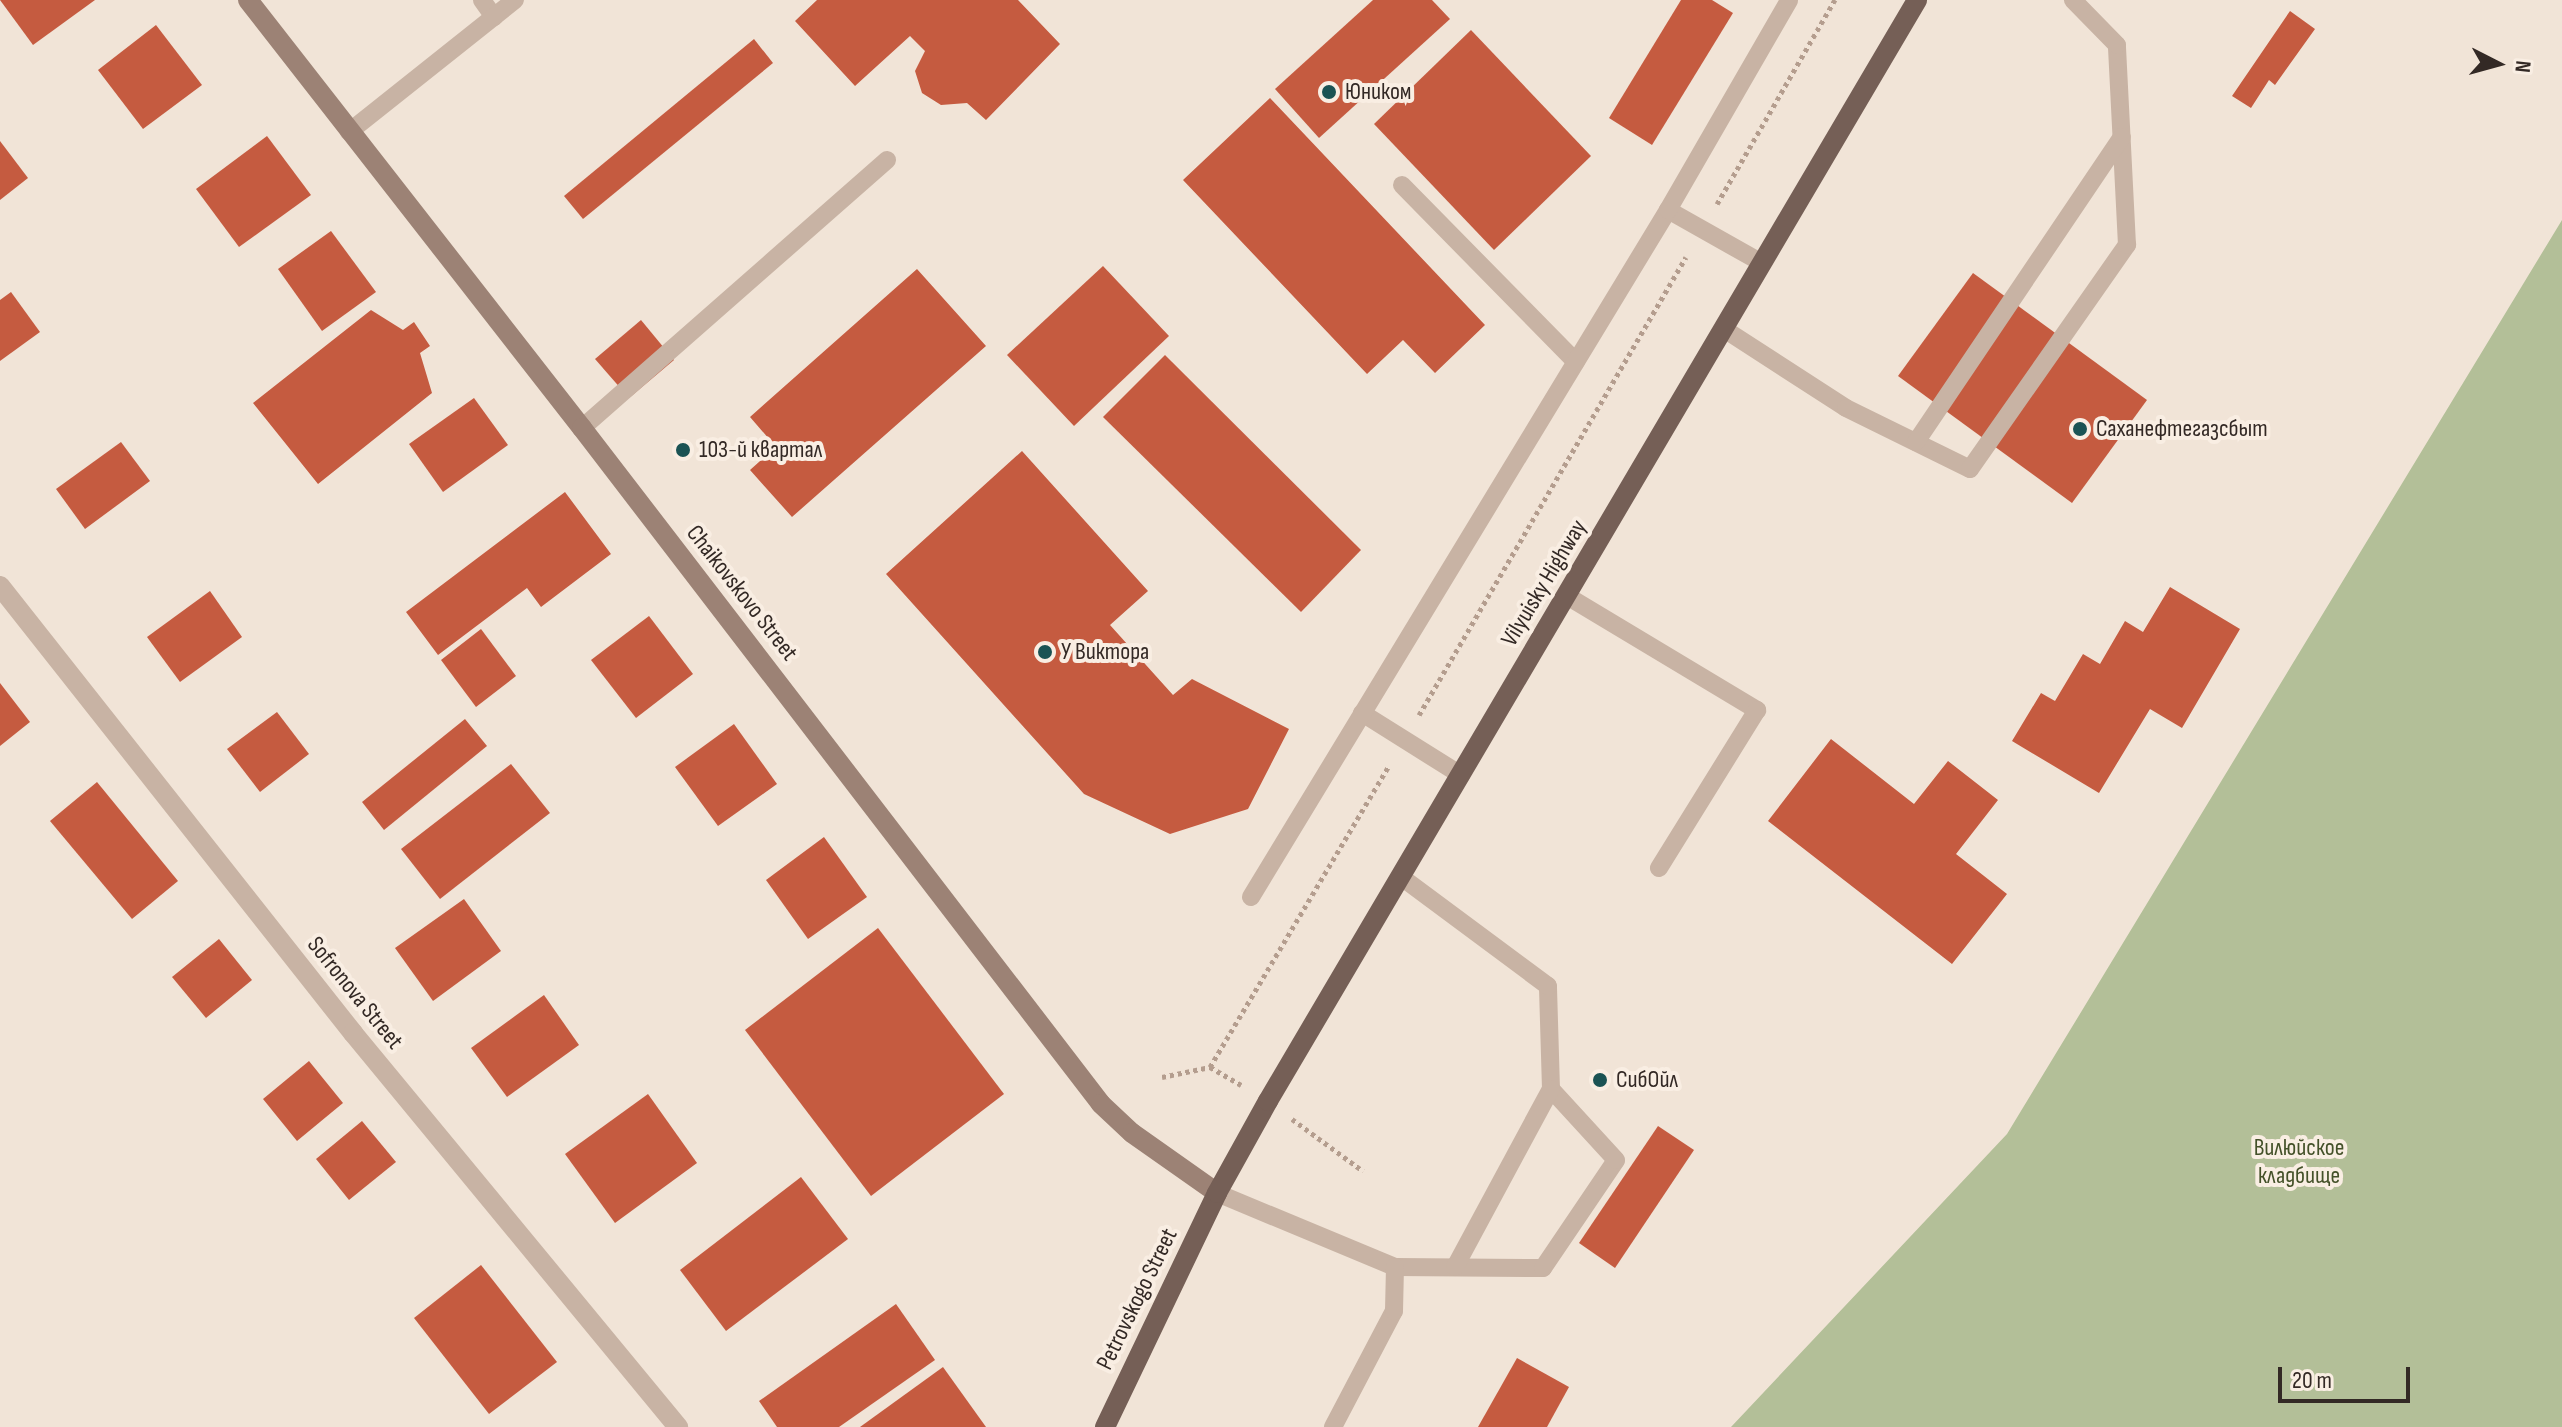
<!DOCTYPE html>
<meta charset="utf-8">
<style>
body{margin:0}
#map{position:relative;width:2562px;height:1427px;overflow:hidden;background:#f1e4d7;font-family:"Sofia Sans Condensed",sans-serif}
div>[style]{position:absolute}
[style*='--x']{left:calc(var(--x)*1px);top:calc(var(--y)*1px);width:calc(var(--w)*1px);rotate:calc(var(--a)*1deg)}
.green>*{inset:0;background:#b3bf98}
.building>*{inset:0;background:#c55b40}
.path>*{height:5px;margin-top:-2.5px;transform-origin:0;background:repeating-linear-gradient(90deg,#b49d8e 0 4px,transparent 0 8px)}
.lane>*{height:18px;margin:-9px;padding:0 9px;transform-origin:9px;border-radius:9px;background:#c8b3a4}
.street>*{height:20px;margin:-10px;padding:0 10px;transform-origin:10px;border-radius:10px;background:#c8b3a4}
.secondary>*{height:20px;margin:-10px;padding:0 10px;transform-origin:10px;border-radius:10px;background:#9c8275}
.primary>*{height:20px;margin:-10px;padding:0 10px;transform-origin:10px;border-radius:10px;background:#755f56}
.dots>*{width:22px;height:22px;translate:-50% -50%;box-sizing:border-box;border:4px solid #f9eee3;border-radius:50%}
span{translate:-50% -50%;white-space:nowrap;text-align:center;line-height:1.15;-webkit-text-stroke:8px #f9eee3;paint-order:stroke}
.poi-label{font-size:24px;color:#332925}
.left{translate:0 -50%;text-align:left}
.street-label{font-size:24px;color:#332925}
.park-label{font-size:24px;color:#445129}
.north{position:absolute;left:2458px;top:24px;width:80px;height:80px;-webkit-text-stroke:6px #f9eee3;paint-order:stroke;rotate:96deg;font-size:22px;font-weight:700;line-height:32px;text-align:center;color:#332925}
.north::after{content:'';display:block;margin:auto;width:28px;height:36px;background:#332925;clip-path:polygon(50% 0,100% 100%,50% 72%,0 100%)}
.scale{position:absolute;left:2278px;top:1367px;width:132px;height:36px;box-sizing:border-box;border:4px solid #332925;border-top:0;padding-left:10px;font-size:24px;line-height:28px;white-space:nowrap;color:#332925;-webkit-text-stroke:6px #f9eee3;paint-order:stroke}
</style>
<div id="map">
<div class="green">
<i style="clip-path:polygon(2562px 220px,2562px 1427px,1731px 1427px,2007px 1134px)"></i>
</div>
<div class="building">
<i style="clip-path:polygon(0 0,95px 0,33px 45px)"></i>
<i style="clip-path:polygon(817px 0,1018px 0,1060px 44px,986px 120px,967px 103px,941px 105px,922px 93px,915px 71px,925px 51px,910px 36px,855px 86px,795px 21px)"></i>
<i style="clip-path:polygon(1373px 0,1432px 0,1450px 19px,1319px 138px,1275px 89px)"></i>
<i style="clip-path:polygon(1681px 0,1712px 0,1733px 13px,1652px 145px,1609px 118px)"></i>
<i style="clip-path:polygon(2290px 11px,2315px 29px,2275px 85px,2269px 80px,2251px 108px,2232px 96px)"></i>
<i style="clip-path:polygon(156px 25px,202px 85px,143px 129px,98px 70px)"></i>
<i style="clip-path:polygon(1471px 30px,1591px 156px,1494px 250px,1374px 124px)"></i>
<i style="clip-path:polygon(754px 39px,773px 63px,583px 219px,564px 196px)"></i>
<i style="clip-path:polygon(1270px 98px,1485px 325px,1435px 373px,1403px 340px,1367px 374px,1183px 180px)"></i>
<i style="clip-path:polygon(267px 136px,311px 195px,239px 247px,196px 189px)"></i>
<i style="clip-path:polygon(0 141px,28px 178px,0 200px)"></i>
<i style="clip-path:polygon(331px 231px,376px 292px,322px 331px,278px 269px)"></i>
<i style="clip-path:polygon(1103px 266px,1169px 336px,1074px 426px,1007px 355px)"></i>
<i style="clip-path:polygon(917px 269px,986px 346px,792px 517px,750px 470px,776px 447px,750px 417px)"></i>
<i style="clip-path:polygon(1973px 273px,2147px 400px,2072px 503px,1898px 376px)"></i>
<i style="clip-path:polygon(11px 292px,40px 332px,0 361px,0 300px)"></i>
<i style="clip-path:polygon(371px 310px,403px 330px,414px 322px,430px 346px,420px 353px,432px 393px,318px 484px,253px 403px)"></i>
<i style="clip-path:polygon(641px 320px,674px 360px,629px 398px,595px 359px)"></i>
<i style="clip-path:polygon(1165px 355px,1361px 550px,1301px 612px,1103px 417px)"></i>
<i style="clip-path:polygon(474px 398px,508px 445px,443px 492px,409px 444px)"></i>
<i style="clip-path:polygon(121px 442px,150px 481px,85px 529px,56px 489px)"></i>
<i style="clip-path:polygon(1022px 451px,1148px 591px,1110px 625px,1173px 695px,1192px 679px,1289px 729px,1248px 809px,1170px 834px,1084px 794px,886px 574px)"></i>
<i style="clip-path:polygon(565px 492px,611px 554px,541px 607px,527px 588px,438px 655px,406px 612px)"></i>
<i style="clip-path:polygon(2170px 587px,2240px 629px,2182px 728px,2150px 709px,2099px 793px,2012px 741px,2041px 693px,2055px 701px,2083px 654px,2100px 664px,2125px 621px,2143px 632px)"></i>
<i style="clip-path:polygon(210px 591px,242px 637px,180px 682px,147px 637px)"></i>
<i style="clip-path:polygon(649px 616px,693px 674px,636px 718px,591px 660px)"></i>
<i style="clip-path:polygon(481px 629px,516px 676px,476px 707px,441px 660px)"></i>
<i style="clip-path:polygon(0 683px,30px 722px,0 746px)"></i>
<i style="clip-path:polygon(277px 712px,309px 754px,260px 792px,227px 749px)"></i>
<i style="clip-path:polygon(465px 719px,487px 746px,384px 830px,362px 802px)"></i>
<i style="clip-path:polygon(734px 724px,777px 784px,718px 826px,675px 767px)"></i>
<i style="clip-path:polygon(1831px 739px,1914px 804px,1948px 761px,1998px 800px,1956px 854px,2007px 894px,1952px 964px,1768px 821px)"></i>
<i style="clip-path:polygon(511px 764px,550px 813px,440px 899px,401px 849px)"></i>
<i style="clip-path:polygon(97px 782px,178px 881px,132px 919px,50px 821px)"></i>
<i style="clip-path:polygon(824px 837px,867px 897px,808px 939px,766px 880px)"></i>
<i style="clip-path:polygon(464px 899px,501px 951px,433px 1001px,395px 948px)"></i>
<i style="clip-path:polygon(878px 928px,1004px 1094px,871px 1196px,745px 1030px)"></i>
<i style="clip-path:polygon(219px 939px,252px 980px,206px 1018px,172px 977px)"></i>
<i style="clip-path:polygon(544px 995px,579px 1045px,507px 1097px,471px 1048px)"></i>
<i style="clip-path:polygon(309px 1061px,343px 1103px,297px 1141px,263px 1099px)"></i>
<i style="clip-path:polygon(648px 1094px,697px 1163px,615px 1223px,565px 1154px)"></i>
<i style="clip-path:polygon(362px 1121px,396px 1162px,349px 1200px,316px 1159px)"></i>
<i style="clip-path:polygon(1658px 1126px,1694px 1150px,1615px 1268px,1579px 1243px)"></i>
<i style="clip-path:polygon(801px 1177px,848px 1239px,726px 1331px,680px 1270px)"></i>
<i style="clip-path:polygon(481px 1265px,557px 1362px,489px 1414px,414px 1318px)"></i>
<i style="clip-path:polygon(896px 1304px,935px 1360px,839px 1427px,777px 1427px,759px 1401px)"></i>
<i style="clip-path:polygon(1517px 1358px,1569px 1387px,1547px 1427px,1478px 1427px)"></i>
<i style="clip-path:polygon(943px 1367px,986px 1427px,860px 1427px)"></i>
</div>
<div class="path">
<i style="--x:1717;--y:204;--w:236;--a:-60"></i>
<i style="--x:1419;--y:715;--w:530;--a:-59.76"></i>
<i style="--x:1210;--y:1067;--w:36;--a:30"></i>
<i style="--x:1162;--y:1077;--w:49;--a:-11.8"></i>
<i style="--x:1210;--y:1067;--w:351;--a:-59.3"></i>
<i style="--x:1292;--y:1119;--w:88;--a:36.2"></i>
</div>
<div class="lane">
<i style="--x:482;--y:0;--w:21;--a:55"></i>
<i style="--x:349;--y:132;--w:212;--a:-38.5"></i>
<i style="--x:1402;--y:185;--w:248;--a:45.5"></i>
<i style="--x:1668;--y:210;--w:108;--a:29.4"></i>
<i style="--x:1724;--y:329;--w:145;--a:32.9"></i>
<i style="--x:1846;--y:408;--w:138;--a:26.2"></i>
<i style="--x:1970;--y:469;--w:274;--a:-55"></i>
<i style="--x:2127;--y:245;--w:200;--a:-92.9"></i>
<i style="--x:2117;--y:45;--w:63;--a:-134.4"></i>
<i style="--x:582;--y:428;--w:406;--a:-41.3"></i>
<i style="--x:1916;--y:442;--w:368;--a:-56"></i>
<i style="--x:1567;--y:596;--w:222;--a:31"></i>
<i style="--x:1757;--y:710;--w:186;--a:121.8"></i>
<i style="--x:1362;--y:713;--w:117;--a:32.1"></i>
<i style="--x:1251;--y:897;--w:804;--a:-58.74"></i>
<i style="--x:1668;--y:210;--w:242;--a:-60"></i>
<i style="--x:1217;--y:1193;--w:193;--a:22.6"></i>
<i style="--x:1395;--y:1267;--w:148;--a:0.4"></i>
<i style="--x:1543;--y:1268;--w:130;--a:-55.9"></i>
<i style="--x:1616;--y:1160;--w:96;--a:-132.5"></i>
<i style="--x:1551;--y:1089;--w:103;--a:-91.7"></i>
<i style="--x:1548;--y:986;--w:183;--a:-143.4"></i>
<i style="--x:1455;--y:1267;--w:202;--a:-61.7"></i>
<i style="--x:1333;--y:1427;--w:131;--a:-62.3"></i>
<i style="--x:1394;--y:1311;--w:44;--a:-88.7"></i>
</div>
<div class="street">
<i style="--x:0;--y:586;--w:570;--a:51.7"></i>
<i style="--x:353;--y:1033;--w:511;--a:50.48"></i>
</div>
<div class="secondary">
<i style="--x:248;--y:0;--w:543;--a:52.03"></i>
<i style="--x:582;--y:428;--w:852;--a:52.48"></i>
<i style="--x:1101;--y:1104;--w:42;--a:43.1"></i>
<i style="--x:1132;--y:1133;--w:104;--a:35.2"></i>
</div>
<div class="primary">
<i style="--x:1105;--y:1427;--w:259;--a:-64.4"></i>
<i style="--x:1217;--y:1193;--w:105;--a:-61"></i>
<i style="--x:1268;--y:1101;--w:1278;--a:-59.48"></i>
</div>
<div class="dots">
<i style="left:1329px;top:92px;background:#1b5354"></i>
<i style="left:2080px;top:429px;background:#1b5354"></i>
<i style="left:683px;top:450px;background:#1b5354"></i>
<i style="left:1045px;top:652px;background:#1b5354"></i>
<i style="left:1600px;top:1080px;background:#1b5354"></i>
</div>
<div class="poi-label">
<span class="left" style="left:1345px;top:92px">Юником</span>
<span class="left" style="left:2096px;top:429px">Саханефтегазсбыт</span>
<span class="left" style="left:699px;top:450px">103-й квартал</span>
<span class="left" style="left:1061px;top:652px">У Виктора</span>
<span class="left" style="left:1616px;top:1080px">СибОйл</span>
</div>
<div class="street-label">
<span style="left:1544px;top:583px;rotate:-59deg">Vilyuisky Highway</span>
<span style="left:742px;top:593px;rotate:52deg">Chaikovskovo Street</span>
<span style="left:355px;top:993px;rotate:51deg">Sofronova Street</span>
<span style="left:1137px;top:1299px;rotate:-64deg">Petrovskogo Street</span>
</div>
<div class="park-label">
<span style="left:2299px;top:1162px">Вилюйское<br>кладбище</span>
</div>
<div class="north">N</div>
<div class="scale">20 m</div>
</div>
